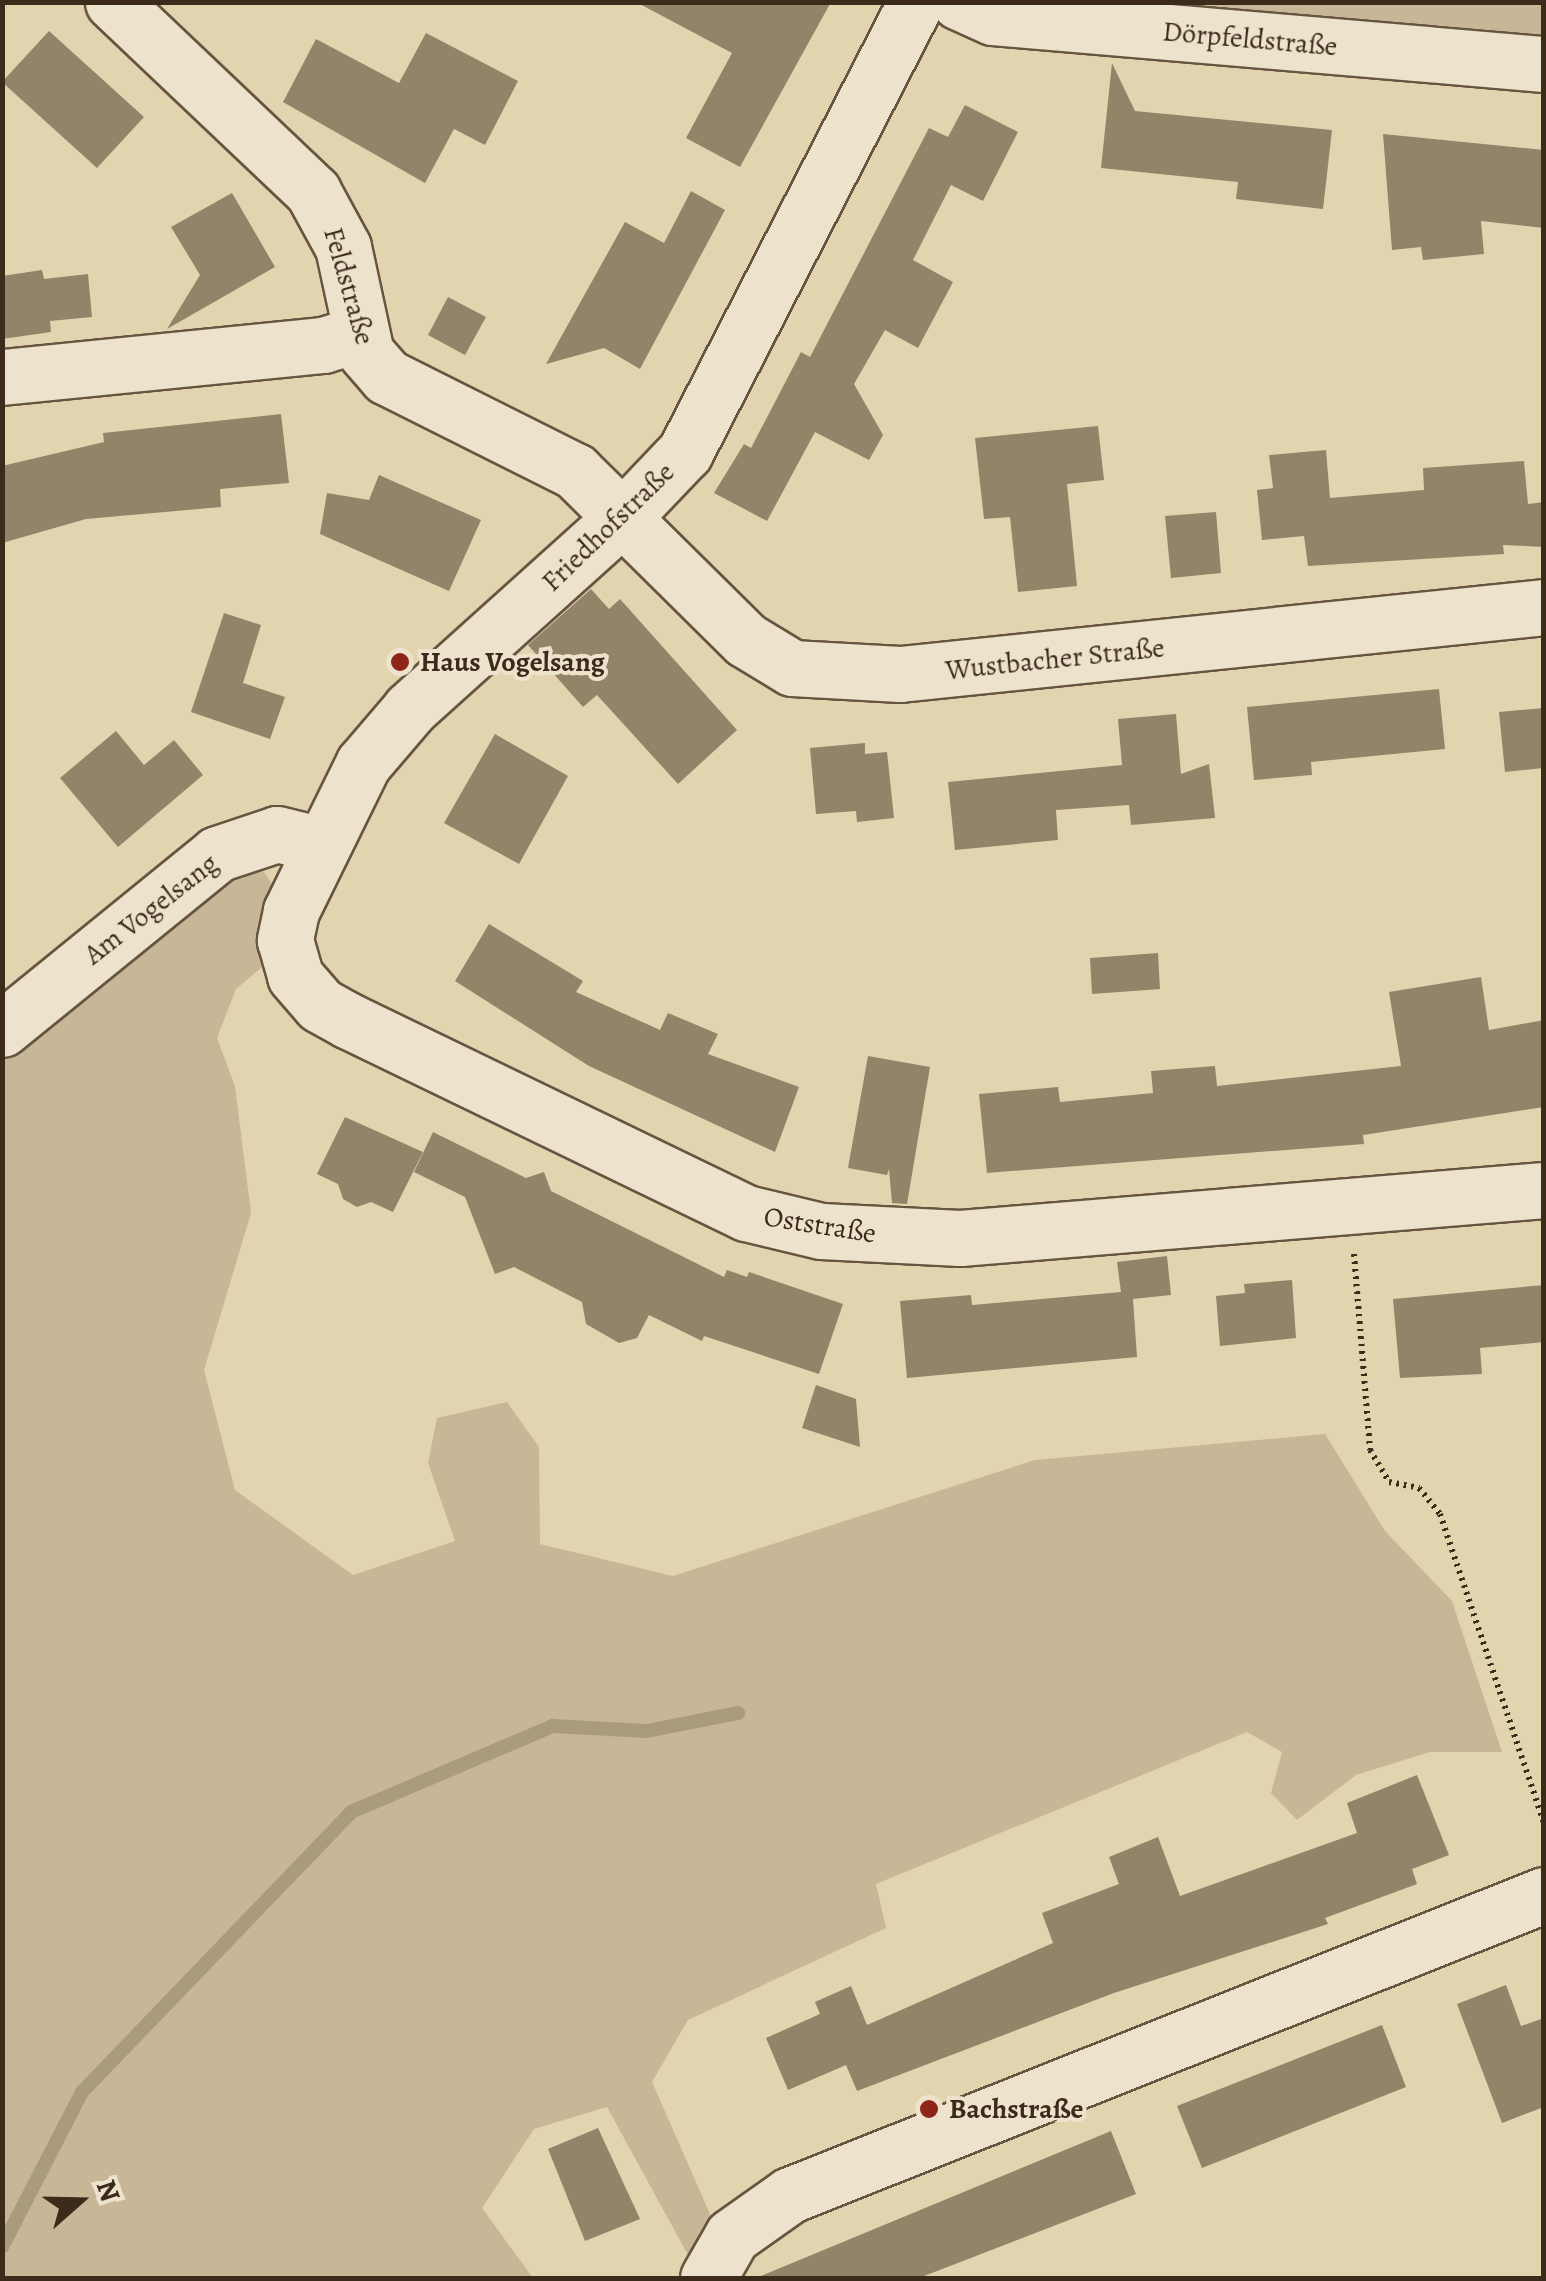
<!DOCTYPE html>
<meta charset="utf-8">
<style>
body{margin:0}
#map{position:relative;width:1546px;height:2281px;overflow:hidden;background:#e3d4b0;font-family:Alegreya,serif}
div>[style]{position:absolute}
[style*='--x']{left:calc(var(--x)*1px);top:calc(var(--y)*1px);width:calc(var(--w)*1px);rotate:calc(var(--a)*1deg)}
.green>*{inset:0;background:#c7b797}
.stream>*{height:14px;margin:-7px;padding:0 7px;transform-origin:7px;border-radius:7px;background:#aa9b7d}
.building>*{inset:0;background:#938368}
.path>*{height:6px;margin-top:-3px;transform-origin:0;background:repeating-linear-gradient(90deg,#3c2b1b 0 2.5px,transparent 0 7.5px)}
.roads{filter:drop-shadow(2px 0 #665540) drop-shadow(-2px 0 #665540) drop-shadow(0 2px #665540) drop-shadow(0 -2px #665540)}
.minor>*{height:55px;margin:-27.5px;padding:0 27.5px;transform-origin:27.5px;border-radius:27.5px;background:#ede3cc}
.dots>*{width:28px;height:28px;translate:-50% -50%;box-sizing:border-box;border:5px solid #ede3cc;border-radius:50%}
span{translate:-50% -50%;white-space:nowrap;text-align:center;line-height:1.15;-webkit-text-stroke:8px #ede3cc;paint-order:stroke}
.street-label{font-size:28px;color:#3c2b1b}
.poi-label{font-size:28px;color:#3c2b1b;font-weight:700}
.left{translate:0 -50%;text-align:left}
.frame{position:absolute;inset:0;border:5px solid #3c2b1b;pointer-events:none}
.north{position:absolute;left:30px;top:2151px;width:100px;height:100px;-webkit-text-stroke:8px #ede3cc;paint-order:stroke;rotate:70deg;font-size:28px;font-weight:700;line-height:40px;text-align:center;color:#3c2b1b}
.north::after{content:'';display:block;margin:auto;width:35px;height:45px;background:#3c2b1b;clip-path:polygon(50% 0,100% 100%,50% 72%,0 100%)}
</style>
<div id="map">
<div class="green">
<i style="clip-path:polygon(1183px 3px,1543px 3px,1543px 37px)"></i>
<i style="clip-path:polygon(241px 865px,264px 872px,279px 894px,277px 929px,263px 966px,236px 989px,217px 1038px,235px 1086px,251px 1213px,204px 1370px,235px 1490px,353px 1575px,455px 1541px,428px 1463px,437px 1418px,507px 1402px,539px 1447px,540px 1544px,673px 1576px,1035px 1460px,1325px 1434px,1385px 1531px,1452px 1601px,1502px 1752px,1430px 1752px,1356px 1775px,1297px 1820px,1271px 1793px,1282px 1752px,1247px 1732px,876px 1884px,886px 1928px,688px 2020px,652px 2082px,714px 2223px,688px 2255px,607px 2107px,534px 2129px,482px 2208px,533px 2278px,3px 2278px,2px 1058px,211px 877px)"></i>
</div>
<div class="stream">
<i style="--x:2;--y:2247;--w:174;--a:-62.7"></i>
<i style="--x:82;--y:2092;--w:388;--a:-46.1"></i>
<i style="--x:351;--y:1812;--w:220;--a:-23.1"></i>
<i style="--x:553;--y:1726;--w:94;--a:3"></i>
<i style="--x:647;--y:1731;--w:93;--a:-11.2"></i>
</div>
<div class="building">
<i style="clip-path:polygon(636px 2px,831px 2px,740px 167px,686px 138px,732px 53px)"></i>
<i style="clip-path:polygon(49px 31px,144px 117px,97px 168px,2px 82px)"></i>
<i style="clip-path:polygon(426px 33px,518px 81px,485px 145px,454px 129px,425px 183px,283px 102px,316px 39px,399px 83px)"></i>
<i style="clip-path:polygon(1112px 63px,1135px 111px,1332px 130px,1323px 209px,1236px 199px,1238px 182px,1101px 168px)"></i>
<i style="clip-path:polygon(965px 105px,1018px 132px,983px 201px,951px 185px,913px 260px,953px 282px,918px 348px,885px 330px,854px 384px,883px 435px,869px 460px,815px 432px,767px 521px,714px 493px,744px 444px,751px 448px,801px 352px,810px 357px,929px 128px,948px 137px)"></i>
<i style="clip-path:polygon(1383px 134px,1544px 150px,1544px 228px,1481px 221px,1484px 254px,1423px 260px,1421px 247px,1392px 250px)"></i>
<i style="clip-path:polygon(691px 191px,725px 210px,640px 369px,604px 348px,546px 364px,625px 222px,664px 243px)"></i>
<i style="clip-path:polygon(232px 193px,275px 267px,167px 329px,200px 275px,171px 227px)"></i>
<i style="clip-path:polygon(42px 270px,44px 279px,88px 274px,92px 317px,50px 321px,51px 332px,2px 339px,2px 276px)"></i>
<i style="clip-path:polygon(448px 297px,486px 317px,465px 355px,428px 335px)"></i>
<i style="clip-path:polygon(281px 414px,289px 483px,220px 489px,221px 507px,86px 519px,2px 543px,2px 466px,104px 442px,103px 433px)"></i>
<i style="clip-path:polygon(1098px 426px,1104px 480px,1067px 484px,1077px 586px,1018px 592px,1010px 517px,984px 519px,975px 438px)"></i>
<i style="clip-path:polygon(1326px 450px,1330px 498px,1424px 490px,1423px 468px,1524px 461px,1528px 504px,1544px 502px,1544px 547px,1503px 545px,1504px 554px,1308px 566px,1304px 536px,1262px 540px,1257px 490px,1273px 488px,1269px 455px)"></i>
<i style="clip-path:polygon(379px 475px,481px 520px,449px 591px,320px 534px,327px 493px,369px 500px)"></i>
<i style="clip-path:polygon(1216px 512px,1221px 573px,1171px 578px,1165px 516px)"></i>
<i style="clip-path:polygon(591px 589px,609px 609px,620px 599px,737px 730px,678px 784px,597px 695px,583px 707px,528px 645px)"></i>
<i style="clip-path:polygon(224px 613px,261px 625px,243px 683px,285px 697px,270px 739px,191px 712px)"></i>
<i style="clip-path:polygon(1439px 689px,1445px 749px,1311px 762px,1312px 775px,1254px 780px,1247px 707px)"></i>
<i style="clip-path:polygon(1544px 708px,1544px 768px,1505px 772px,1499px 712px)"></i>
<i style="clip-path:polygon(1176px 714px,1181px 774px,1209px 764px,1215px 818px,1131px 825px,1129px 805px,1056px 810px,1058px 840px,955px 850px,948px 782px,1122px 765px,1118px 719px)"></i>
<i style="clip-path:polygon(116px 731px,144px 765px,174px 740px,203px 775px,118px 847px,60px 778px)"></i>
<i style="clip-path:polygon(495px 734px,568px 776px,519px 864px,444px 823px)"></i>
<i style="clip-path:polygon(865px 743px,865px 754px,887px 752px,894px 818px,857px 822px,856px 811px,816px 814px,810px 748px)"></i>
<i style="clip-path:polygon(489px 924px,583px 981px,576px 992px,660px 1030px,668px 1013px,718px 1034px,708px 1054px,799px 1087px,775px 1152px,589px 1066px,455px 981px)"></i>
<i style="clip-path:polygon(1158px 953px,1160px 989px,1092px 994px,1090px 958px)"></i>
<i style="clip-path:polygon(1481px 977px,1489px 1030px,1544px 1020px,1544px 1107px,1363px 1135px,1364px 1144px,987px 1173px,979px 1094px,1058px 1087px,1060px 1102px,1153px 1093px,1151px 1071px,1215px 1066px,1217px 1086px,1401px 1066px,1389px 992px)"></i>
<i style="clip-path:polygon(868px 1056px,930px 1067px,907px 1204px,892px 1203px,889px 1169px,887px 1175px,848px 1168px)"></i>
<i style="clip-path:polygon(345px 1117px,423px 1152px,393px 1212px,371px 1202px,357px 1207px,343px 1199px,338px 1184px,317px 1174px)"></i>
<i style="clip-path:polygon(433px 1132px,526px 1178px,544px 1172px,551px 1191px,724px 1277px,727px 1270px,747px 1277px,749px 1272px,843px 1304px,819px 1374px,704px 1336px,702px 1341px,649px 1315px,637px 1338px,619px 1343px,586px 1324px,582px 1302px,514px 1267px,495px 1274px,465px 1197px,414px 1172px)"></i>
<i style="clip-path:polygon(1167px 1256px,1171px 1295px,1133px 1299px,1137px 1357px,907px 1378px,900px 1301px,971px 1295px,972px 1305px,1121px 1292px,1117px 1262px)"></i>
<i style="clip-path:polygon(1292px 1280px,1296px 1338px,1220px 1346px,1216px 1296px,1245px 1293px,1244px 1284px)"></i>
<i style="clip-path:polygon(1544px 1285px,1544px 1342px,1480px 1348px,1482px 1374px,1400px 1378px,1393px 1299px)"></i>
<i style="clip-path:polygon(816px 1385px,856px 1399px,860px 1447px,802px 1428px)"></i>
<i style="clip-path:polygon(1417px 1775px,1449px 1855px,1412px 1869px,1417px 1884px,1325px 1918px,1328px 1924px,1114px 1993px,857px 2091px,846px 2065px,788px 2090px,766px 2038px,820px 2014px,815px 2002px,851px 1986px,867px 2025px,1053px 1943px,1042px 1913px,1119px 1884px,1109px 1857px,1158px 1837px,1180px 1896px,1357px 1833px,1347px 1803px)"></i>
<i style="clip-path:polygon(1506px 1985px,1521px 2026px,1544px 2018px,1544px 2107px,1502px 2123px,1457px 2004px)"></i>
<i style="clip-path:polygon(1382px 2025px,1406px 2087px,1202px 2168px,1177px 2106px)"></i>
<i style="clip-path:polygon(598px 2128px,640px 2219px,585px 2241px,548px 2149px)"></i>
<i style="clip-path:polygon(1111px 2131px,1136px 2194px,919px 2278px,756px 2278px)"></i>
</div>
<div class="path">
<i style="--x:1354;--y:1254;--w:197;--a:85.3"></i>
<i style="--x:1370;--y:1450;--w:37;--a:59"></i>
<i style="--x:1389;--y:1482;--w:31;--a:11"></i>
<i style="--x:1419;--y:1488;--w:33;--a:51"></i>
<i style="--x:1440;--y:1514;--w:326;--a:71.4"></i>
</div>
<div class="roads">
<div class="minor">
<i style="--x:113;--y:2;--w:276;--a:43.5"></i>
<i style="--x:313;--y:192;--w:63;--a:61.4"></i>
<i style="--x:343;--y:247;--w:108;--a:77.8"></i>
<i style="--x:366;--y:353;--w:32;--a:49"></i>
<i style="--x:387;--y:377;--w:210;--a:26.6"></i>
<i style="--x:575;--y:471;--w:240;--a:44.7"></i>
<i style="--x:746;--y:640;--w:54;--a:31.3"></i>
<i style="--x:792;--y:668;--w:108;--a:3.2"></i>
<i style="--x:900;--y:674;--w:647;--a:-5.94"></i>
<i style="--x:916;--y:2;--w:506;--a:117.17"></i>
<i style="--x:685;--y:452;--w:88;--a:133.6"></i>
<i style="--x:624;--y:516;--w:288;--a:138"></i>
<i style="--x:410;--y:709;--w:72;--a:130.5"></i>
<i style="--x:363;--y:764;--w:164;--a:116.1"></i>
<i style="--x:291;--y:911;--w:30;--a:102"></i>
<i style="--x:285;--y:940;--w:37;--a:74"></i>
<i style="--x:295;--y:976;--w:38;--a:49"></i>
<i style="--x:320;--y:1005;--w:33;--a:29"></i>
<i style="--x:349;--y:1021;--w:441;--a:25.8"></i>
<i style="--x:746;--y:1213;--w:77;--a:13.5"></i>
<i style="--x:821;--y:1231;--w:139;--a:2.9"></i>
<i style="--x:960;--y:1238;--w:586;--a:-4.7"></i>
<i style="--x:959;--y:2;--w:37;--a:24"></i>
<i style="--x:993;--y:17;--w:553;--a:4.88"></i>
<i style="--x:2;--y:377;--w:323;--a:-5.7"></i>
<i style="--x:323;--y:345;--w:39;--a:-17"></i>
<i style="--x:2;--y:1029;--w:277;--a:-39.1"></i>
<i style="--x:217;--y:854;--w:63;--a:-18.4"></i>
<i style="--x:277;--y:834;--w:42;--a:13.7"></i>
<i style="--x:708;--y:2278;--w:48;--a:-60.3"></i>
<i style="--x:732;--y:2236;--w:71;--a:-35.3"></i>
<i style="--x:790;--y:2195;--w:811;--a:-21.7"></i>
</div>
</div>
<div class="dots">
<i style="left:400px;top:662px;background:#8f2418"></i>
<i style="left:929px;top:2109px;background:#8f2418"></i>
</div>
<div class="street-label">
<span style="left:1250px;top:39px;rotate:5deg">Dörpfeldstraße</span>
<span style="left:349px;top:286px;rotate:74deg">Feldstraße</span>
<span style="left:608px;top:527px;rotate:-44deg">Friedhofstraße</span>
<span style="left:1055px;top:659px;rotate:-6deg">Wustbacher Straße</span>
<span style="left:151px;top:909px;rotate:-38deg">Am Vogelsang</span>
<span style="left:820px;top:1225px;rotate:9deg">Oststraße</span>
</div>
<div class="poi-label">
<span class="left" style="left:420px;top:662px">Haus Vogelsang</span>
<span class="left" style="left:949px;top:2109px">Bachstraße</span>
</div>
<div class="frame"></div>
<div class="north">N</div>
</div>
